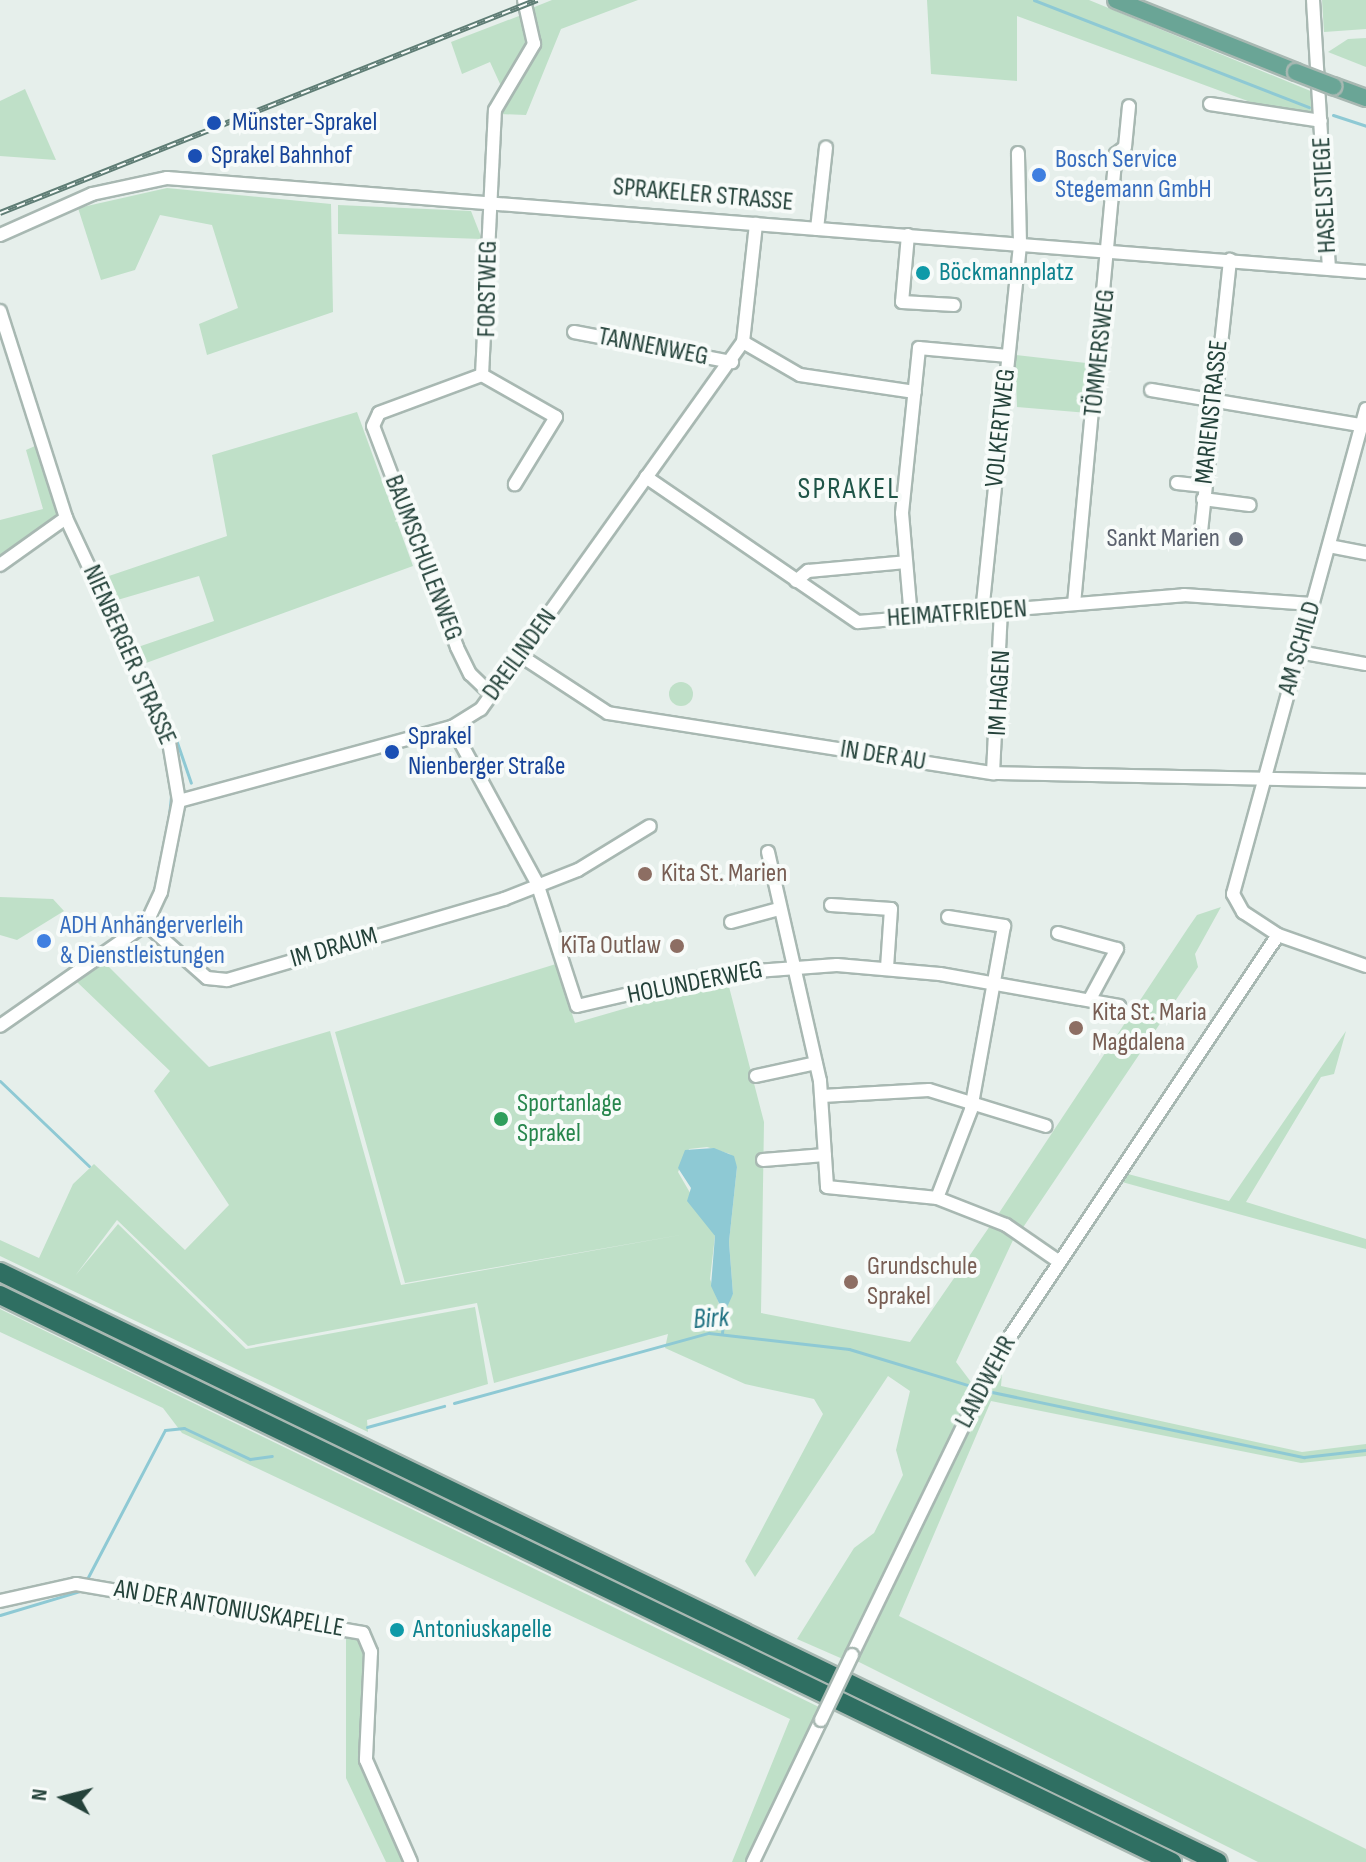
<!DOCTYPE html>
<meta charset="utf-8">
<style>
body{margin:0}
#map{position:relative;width:1366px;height:1862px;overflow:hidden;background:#e6efeb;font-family:"Sofia Sans Condensed",sans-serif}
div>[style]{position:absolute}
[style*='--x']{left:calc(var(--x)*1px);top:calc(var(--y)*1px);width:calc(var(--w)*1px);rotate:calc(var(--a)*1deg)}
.green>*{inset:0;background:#bfe0c8}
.round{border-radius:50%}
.water>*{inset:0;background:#8ec9d4}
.stream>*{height:3px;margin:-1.5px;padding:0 1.5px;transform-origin:1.5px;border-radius:1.5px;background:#8ec9d4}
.roads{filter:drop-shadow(2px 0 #a8b8b2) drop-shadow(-2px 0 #a8b8b2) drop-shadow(0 2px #a8b8b2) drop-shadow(0 -2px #a8b8b2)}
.minor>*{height:12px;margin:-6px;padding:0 6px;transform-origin:6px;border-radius:6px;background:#fff}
.major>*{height:16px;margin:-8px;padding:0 8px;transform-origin:8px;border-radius:8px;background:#6aa596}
.highway>*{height:18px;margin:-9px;padding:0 9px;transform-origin:9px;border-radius:9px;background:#2f6f62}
.rail>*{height:6px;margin-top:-3px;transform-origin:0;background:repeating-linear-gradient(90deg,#f7fbf9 0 9px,#5f7d75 0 18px);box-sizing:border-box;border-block:2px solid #5f7d75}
.bridges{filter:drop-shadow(2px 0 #a8b8b2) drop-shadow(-2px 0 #a8b8b2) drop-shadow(0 2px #a8b8b2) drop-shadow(0 -2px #a8b8b2)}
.minor-bridge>*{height:12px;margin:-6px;padding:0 6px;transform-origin:6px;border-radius:6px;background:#fff}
.major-bridge>*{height:16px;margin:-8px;padding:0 8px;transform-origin:8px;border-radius:8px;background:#6aa596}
.dots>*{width:22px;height:22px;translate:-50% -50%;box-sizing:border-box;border:4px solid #f7fbf9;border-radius:50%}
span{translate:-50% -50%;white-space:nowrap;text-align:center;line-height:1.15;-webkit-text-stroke:8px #f7fbf9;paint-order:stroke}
.transit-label{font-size:26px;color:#164399}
.left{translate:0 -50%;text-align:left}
.shop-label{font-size:26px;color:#366cbe}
.street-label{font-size:26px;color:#24423a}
.culture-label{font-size:26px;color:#0d838f}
.worship-label{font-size:26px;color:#5b616d}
.right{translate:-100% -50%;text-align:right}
.education-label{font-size:26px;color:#785e54}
.leisure-label{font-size:26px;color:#27864d}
.water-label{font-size:28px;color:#1c6f80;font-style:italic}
.quarter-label{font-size:30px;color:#1f5548;letter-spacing:2px}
.north{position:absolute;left:24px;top:1758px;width:80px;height:80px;-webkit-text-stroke:6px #f7fbf9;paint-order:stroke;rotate:277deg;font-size:22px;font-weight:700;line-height:32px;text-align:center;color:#24423a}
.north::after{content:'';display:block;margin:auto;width:28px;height:36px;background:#24423a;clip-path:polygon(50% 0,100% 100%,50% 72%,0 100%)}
</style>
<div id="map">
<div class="green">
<i style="clip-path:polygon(552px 0,638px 0,561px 29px,526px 115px,500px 114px,536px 55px,532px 8px)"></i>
<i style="clip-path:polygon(927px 0,1089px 0,1313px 92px,1312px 113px,1264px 107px,1017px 16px,1017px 81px,931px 74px)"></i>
<i style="clip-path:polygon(1322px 0,1366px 0,1366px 29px,1324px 32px)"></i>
<i style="clip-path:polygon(524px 14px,528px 44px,501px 86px,490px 62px,462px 74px,451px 42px)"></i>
<i style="clip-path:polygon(1366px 38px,1366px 67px,1328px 52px,1348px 39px)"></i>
<i style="clip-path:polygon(25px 89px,56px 160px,0 156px,0 101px)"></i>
<i style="clip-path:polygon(167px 188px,331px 204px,333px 312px,207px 355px,199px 324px,238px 308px,212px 225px,160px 215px,135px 270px,101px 280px,78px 208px)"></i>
<i style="clip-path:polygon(338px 205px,471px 211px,482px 239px,338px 234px)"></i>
<i style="clip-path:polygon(1015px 355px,1086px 363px,1088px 413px,1017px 407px)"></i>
<i style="clip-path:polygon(357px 412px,413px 566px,146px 663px,138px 647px,214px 621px,199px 576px,114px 601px,103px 578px,227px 536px,212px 455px)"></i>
<i style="clip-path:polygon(35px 446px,59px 516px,0 560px,0 520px,43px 509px,26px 450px)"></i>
<i class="round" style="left:669px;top:682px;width:24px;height:24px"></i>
<i style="clip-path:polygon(0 897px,53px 899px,64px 911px,17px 940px,0 935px)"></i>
<i style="clip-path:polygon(1221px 907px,1195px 954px,1198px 967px,1022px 1229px,999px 1213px,1188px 928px,1197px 915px)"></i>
<i style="clip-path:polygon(evenodd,105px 963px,209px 1067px,330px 1031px,401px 1285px,686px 1234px,405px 1283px,335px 1032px,556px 964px,575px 1023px,727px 979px,764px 1122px,761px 1313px,910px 1342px,992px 1223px,1014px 1238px,956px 1362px,974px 1386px,845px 1660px,797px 1639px,854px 1548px,874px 1533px,903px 1475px,896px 1450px,910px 1391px,888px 1376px,755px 1577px,745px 1561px,823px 1414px,814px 1399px,745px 1384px,665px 1348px,668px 1334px,494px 1383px,477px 1303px,248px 1346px,117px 1220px,75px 1276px,118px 1224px,246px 1349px,475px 1307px,488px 1384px,367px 1420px,368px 1432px,0 1256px,0 1240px,39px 1258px,73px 1184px,94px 1164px,185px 1250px,229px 1205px,154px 1091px,170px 1071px,77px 982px,105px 963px,707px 1147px,730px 1154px,737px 1167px,729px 1242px,733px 1294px,722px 1312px,710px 1279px,715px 1236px,678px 1172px,689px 1149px,707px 1147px)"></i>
<i style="clip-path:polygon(1242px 995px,1128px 1174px,1229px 1201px,1346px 1031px,1334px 1074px,1321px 1077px,1246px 1202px,1366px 1239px,1366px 1249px,1122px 1182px,1003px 1362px,1001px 1386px,1302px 1452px,1366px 1444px,1366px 1456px,1301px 1463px,991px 1401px,899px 1616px,1366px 1849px,1366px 1862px,1258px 1862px,857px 1661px,1004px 1349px)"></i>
<i style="clip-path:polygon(0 1309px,821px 1708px,745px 1862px,732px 1862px,790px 1719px,182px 1433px,163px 1408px,0 1332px)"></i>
<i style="clip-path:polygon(346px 1636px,365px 1641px,367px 1652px,360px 1757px,406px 1862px,386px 1862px,346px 1778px)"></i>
</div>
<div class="water">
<i style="clip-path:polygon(714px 1148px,734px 1156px,737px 1167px,729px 1242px,733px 1294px,724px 1314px,711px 1286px,715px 1236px,687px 1201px,691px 1188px,678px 1168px,685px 1150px)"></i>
</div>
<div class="stream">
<i style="--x:1034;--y:0;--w:295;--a:21.3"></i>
<i style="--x:1333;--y:115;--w:35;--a:18"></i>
<i style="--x:95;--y:597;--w:173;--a:65.8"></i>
<i style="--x:171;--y:725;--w:61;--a:71"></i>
<i style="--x:168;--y:825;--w:36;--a:-84"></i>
<i style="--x:0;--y:1081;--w:123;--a:43.7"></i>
<i style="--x:722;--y:1333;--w:19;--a:-84"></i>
<i style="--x:987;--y:1391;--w:324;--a:11.8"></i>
<i style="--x:1304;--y:1457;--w:62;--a:-6.4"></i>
<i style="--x:454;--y:1403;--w:264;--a:-15.4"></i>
<i style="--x:709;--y:1333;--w:141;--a:6.5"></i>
<i style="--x:849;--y:1349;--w:127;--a:16.9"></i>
<i style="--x:367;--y:1427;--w:80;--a:-15.3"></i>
<i style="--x:87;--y:1579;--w:168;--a:-62.4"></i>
<i style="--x:165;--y:1430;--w:19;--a:-6"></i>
<i style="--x:184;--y:1428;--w:73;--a:25.2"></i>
<i style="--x:250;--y:1459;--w:22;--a:-8"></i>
<i style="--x:0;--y:1615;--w:84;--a:-16.7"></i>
</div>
<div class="roads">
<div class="minor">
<i style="--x:1313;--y:0;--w:269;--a:86.6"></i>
<i style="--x:1210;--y:104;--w:112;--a:8.7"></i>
<i style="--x:817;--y:229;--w:82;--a:-83.7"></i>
<i style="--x:0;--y:235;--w:101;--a:-24"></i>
<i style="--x:92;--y:194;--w:77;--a:-12"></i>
<i style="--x:167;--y:178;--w:1203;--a:4.48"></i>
<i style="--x:908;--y:235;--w:67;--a:95.1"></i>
<i style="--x:902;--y:302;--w:52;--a:3.3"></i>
<i style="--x:0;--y:311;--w:217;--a:72.3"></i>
<i style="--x:66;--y:518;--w:241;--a:64.9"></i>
<i style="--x:168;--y:736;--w:66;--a:80.4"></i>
<i style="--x:179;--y:801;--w:93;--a:101.2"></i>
<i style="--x:161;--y:892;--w:35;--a:115"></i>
<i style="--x:146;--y:924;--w:178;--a:145.1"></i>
<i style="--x:574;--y:332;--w:161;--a:10.8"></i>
<i style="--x:743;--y:342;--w:66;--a:30.1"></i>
<i style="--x:800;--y:375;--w:116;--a:8.4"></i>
<i style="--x:482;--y:375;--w:85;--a:29.6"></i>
<i style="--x:556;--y:417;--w:79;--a:121.5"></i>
<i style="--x:1151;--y:390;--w:218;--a:9.5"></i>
<i style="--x:1366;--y:409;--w:503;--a:105.34"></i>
<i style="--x:1233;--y:894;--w:21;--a:61"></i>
<i style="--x:1243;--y:912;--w:42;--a:33.3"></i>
<i style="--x:1278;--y:935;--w:93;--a:19.4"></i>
<i style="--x:646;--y:477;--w:257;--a:34.4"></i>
<i style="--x:858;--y:622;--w:327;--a:-4.7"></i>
<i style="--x:1184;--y:595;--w:128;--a:4"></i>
<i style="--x:1177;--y:483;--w:28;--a:6"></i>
<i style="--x:1203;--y:499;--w:47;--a:7.3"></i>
<i style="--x:1177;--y:539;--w:23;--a:5"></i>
<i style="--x:1200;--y:541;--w:283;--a:-83.9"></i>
<i style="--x:1329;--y:546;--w:38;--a:11"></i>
<i style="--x:0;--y:565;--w:81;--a:-35.5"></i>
<i style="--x:796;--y:581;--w:16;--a:-40"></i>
<i style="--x:808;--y:571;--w:98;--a:-5.2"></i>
<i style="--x:1074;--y:604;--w:452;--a:-84.7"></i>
<i style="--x:1116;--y:154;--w:11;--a:-38"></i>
<i style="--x:1125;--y:147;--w:41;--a:-84.4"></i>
<i style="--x:982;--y:613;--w:371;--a:-84.1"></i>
<i style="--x:1020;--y:244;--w:91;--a:-91.3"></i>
<i style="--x:911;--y:618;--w:105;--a:-94.9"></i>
<i style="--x:902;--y:513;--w:166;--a:-84.1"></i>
<i style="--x:919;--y:348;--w:89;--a:5.1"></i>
<i style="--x:1299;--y:652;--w:68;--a:10.2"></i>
<i style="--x:521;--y:656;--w:104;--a:33.2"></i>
<i style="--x:608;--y:713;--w:390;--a:8.9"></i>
<i style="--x:993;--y:773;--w:373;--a:1.2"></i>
<i style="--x:492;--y:695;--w:30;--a:-136"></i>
<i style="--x:470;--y:674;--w:30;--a:-116"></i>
<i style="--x:457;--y:647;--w:236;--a:-110.8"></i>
<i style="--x:373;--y:426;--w:14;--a:-65"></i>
<i style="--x:379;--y:413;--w:110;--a:-20.3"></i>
<i style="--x:482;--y:375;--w:265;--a:-87.2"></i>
<i style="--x:495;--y:110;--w:77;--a:-59.4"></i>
<i style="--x:534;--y:44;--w:45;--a:-102.8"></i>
<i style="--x:452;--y:727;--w:178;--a:61.4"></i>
<i style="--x:537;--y:883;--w:129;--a:72"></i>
<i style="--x:577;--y:1006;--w:143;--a:-13"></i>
<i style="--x:716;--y:974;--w:121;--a:-4.3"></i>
<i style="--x:837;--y:965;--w:103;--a:5"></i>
<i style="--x:940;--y:974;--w:182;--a:10.1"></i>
<i style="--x:993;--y:773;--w:161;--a:-87.2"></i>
<i style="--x:179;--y:801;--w:283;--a:-15.2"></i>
<i style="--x:452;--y:727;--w:34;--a:-32"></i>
<i style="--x:481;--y:709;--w:451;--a:-54.5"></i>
<i style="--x:743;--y:342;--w:119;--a:-83.7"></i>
<i style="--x:768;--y:852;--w:235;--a:77.2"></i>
<i style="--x:820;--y:1081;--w:106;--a:86.2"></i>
<i style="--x:827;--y:1187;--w:111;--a:5.7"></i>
<i style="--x:831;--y:905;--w:60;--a:3.8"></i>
<i style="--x:891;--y:909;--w:58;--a:93.9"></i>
<i style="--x:948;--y:917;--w:57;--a:9.1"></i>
<i style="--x:1004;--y:926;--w:187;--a:100.2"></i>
<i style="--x:971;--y:1110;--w:94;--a:111.1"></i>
<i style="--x:937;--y:1198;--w:74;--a:21.4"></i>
<i style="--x:1006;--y:1225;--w:63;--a:34.7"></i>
<i style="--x:731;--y:922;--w:50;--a:-15.2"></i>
<i style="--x:146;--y:924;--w:81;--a:41.5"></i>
<i style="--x:207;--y:978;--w:20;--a:6"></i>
<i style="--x:227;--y:980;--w:289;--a:-16.3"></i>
<i style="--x:504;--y:899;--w:79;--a:-21.4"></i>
<i style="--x:578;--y:870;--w:84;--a:-31.4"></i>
<i style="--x:1058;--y:933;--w:61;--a:15.2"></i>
<i style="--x:1117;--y:949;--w:57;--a:118.4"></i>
<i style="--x:756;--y:1076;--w:61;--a:-12.2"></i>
<i style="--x:822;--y:1096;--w:107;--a:-3.2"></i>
<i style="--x:929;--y:1090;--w:122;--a:17.1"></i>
<i style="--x:763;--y:1160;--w:62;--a:-4.6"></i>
<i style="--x:0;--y:1601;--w:78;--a:-12.6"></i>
<i style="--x:76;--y:1584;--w:291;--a:9.7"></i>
<i style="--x:363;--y:1633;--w:21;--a:67"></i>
<i style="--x:371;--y:1652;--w:108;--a:92.7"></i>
<i style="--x:366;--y:1760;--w:111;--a:66.2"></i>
<i style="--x:852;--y:1655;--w:332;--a:-64.1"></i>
<i style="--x:997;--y:1356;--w:506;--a:-56.28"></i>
<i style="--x:753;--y:1862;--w:157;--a:-64.4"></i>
</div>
<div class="major">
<i style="--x:1116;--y:0;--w:194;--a:21.8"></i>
<i style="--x:1333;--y:86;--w:35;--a:20"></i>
</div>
<div class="highway">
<i style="--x:0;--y:1272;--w:1353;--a:25.85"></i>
<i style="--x:0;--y:1295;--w:1302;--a:25.82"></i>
</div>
</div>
<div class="rail">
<i style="--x:0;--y:213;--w:578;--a:-21.64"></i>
</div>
<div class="bridges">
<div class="minor-bridge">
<i style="--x:821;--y:1720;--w:72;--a:-64.5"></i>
</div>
<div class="major-bridge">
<i style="--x:1296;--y:72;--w:40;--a:21"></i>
</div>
</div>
<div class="dots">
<i style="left:214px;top:123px;background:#1a4fb4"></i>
<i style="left:195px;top:156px;background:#1a4fb4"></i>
<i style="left:1039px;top:175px;background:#3f7fe0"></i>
<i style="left:923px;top:273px;background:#0f9aa8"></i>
<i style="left:1236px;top:539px;background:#6b7280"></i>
<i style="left:392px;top:752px;background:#1a4fb4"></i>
<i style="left:645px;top:874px;background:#8d6e63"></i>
<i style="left:44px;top:941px;background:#3f7fe0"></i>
<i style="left:677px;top:946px;background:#8d6e63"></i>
<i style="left:1076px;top:1028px;background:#8d6e63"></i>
<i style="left:501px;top:1119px;background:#2e9e5b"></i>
<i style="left:851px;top:1282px;background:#8d6e63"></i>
<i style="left:397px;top:1630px;background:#0f9aa8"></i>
</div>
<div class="transit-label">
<span class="left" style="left:232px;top:123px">Münster-Sprakel</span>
<span class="left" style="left:211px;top:156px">Sprakel Bahnhof</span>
<span class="left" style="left:408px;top:752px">Sprakel<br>Nienberger Straße</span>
</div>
<div class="shop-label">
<span class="left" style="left:1055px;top:175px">Bosch Service<br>Stegemann GmbH</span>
<span class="left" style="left:60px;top:941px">ADH Anhängerverleih<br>&amp; Dienstleistungen</span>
</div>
<div class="street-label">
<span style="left:703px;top:195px;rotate:5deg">SPRAKELER STRASSE</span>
<span style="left:1325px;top:195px;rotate:-93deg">HASELSTIEGE</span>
<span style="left:488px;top:289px;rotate:-89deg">FORSTWEG</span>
<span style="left:653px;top:347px;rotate:11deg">TANNENWEG</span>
<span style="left:1100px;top:353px;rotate:-84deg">TÖMMERSWEG</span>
<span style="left:1212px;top:412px;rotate:-84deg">MARIENSTRASSE</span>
<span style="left:1001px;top:428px;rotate:-84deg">VOLKERTWEG</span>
<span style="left:423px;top:558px;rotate:69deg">BAUMSCHULENWEG</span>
<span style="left:957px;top:614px;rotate:-4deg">HEIMATFRIEDEN</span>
<span style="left:1300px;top:648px;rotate:-74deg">AM SCHILD</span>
<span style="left:129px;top:655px;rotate:66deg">NIENBERGER STRASSE</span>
<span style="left:520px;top:655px;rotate:-54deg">DREILINDEN</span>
<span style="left:1000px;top:693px;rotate:-87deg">IM HAGEN</span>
<span style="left:883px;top:756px;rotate:9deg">IN DER AU</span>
<span style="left:334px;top:948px;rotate:-16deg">IM DRAUM</span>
<span style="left:695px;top:983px;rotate:-11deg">HOLUNDERWEG</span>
<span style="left:986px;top:1382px;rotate:-62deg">LANDWEHR</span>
<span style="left:229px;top:1609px;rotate:10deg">AN DER ANTONIUSKAPELLE</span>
</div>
<div class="culture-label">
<span class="left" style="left:939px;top:273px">Böckmannplatz</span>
<span class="left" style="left:413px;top:1630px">Antoniuskapelle</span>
</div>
<div class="worship-label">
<span class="right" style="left:1220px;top:539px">Sankt Marien</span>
</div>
<div class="education-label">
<span class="left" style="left:661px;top:874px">Kita St. Marien</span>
<span class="right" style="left:661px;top:946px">KiTa Outlaw</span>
<span class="left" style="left:1092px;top:1028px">Kita St. Maria<br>Magdalena</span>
<span class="left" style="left:867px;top:1282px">Grundschule<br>Sprakel</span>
</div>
<div class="leisure-label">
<span class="left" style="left:517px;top:1119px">Sportanlage<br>Sprakel</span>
</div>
<div class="water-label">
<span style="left:711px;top:1319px;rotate:-4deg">Birk</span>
</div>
<div class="quarter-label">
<span style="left:849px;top:489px">SPRAKEL</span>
</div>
<div class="north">N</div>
</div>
